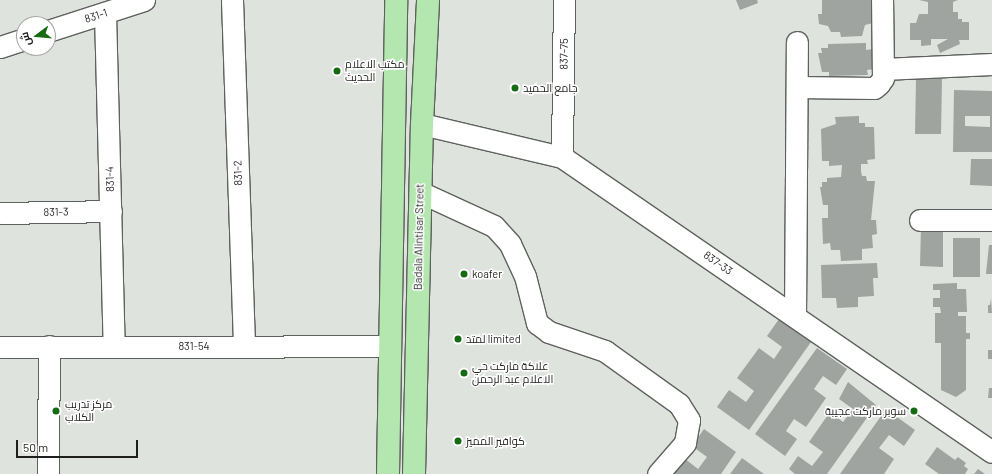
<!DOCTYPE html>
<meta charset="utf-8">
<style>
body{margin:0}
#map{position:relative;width:992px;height:474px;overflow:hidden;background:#dfe3de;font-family:Barlow,Cairo,sans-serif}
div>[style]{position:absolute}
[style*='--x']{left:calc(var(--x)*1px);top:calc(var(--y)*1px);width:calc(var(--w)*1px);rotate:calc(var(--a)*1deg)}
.building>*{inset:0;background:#a0a4a0}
.roads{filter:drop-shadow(1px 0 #5e625e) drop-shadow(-1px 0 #5e625e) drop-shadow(0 1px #5e625e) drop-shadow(0 -1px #5e625e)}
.minor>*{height:21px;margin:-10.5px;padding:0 10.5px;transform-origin:10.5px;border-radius:10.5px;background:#fff}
.major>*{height:22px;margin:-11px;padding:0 11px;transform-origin:11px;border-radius:11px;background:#b3e7af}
.dots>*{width:11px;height:11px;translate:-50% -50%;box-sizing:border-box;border:2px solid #fff;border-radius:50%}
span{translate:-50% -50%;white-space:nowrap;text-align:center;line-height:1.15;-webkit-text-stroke:3px #fff;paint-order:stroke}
.street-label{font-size:11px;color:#1e1f1d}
.poi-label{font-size:11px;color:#1e1f1d}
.left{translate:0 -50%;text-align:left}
.right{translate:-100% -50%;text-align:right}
.north{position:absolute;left:16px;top:16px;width:40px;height:40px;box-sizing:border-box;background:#fff;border:1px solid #a5a5a5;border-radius:50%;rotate:254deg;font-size:11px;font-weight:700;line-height:16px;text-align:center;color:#1e1f1d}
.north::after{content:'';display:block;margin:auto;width:14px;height:18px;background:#146b12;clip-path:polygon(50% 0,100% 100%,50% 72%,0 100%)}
.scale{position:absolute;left:16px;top:440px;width:122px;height:18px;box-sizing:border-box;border:2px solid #1e1f1d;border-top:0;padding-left:5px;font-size:12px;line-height:14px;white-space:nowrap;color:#1e1f1d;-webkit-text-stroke:3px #fff;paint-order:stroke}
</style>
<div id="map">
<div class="building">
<i style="clip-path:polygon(736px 0,757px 0,758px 3px,740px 10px)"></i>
<i style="clip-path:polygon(822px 0,874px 0,877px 22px,865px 25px,862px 36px,841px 37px,840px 32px,831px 32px,828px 26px,819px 24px,818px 14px,822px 14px)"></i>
<i style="clip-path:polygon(919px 0,958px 0,953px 2px,953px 12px,958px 12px,958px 19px,962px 19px,962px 22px,969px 22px,969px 40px,959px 40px,960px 44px,940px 53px,937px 45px,948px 39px,931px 39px,931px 45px,921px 46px,921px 40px,910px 40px,910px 23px,916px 23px,919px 14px,928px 14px,928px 2px)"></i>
<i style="clip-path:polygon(866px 43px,866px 50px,873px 49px,874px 69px,867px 70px,868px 75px,829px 76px,829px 72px,822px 72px,818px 53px,822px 53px,821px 48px,828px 48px,828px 44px)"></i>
<i style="clip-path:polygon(916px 79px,942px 79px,941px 134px,915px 134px)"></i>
<i style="clip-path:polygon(evenodd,954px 90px,992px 91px,992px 152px,953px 152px,954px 90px,965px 116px,990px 116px,990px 127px,965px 126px,965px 116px)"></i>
<i style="clip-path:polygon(859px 116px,859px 123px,865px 123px,865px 127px,874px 127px,875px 159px,867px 160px,868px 164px,861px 164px,861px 171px,862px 176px,866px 176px,867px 181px,875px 181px,871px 220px,876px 220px,877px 234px,872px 235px,873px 248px,862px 249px,862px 260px,841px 261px,840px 250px,831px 250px,830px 243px,823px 244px,822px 218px,828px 218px,828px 205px,823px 205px,820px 187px,822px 187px,822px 182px,827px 182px,827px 178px,841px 177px,842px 165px,829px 166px,829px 161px,822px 161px,821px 129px,836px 124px,835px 117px)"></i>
<i style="clip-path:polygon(971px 159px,992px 159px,992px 186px,970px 185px)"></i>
<i style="clip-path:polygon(921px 226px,943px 226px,943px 267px,920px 266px)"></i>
<i style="clip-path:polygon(953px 238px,980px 238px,980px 277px,953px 277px)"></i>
<i style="clip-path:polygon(989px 245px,992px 245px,992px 274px,986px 274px)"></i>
<i style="clip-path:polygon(877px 263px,878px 278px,873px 278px,874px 296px,858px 297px,858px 307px,837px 308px,836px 298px,822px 298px,821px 265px)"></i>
<i style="clip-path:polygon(957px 283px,957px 289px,966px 289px,967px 312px,958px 312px,958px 316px,966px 316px,966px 333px,970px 333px,970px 339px,966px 339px,966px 390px,956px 397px,941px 390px,941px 343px,935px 343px,935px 313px,941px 313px,940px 307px,933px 307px,933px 298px,940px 298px,940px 290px,933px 290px,933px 284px)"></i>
<i style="clip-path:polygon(991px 298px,992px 313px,988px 313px,988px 305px,990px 305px)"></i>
<i style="clip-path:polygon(779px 319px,811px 342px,749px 430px,717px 407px,729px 390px,746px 402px,754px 391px,737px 378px,759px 348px,774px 359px,782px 347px,767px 336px)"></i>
<i style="clip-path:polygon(817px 348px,847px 369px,836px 385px,823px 376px,814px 389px,826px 398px,806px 427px,794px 419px,786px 431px,797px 439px,785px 456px,755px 434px)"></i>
<i style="clip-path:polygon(988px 350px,992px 350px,992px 359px,988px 359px)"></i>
<i style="clip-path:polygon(848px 382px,876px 405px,827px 474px,795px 474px,789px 469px,798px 456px,812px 466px,823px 452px,809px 442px,832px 409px,840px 415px,838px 418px,843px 422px,853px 409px,839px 399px)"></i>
<i style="clip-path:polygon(989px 388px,992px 388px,992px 398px,988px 398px)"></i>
<i style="clip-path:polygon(886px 409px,915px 430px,904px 446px,889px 435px,879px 448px,894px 459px,884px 474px,840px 474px)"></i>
<i style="clip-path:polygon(704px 429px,736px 452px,721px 474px,672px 474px,684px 458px,698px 469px,707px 457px,692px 446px)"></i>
<i style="clip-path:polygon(937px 447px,955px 460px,958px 457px,966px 463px,964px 466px,968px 469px,965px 474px,939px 474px,925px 464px)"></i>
<i style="clip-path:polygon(742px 458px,764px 474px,730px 474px)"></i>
<i style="clip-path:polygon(978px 469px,985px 474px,974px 474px)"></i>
</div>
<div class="roads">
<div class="minor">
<i style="--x:232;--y:0;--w:346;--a:88"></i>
<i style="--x:105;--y:13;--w:333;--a:88.5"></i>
<i style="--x:48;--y:31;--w:101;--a:-17.9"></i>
<i style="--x:0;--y:47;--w:25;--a:-18"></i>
<i style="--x:883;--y:69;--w:109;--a:-2.6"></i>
<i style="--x:797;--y:87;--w:77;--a:0.7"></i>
<i style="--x:874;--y:88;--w:6;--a:-39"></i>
<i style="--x:879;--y:84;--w:7;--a:-56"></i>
<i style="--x:883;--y:78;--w:78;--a:-90.7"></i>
<i style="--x:422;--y:124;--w:144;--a:13.3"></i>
<i style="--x:562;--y:157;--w:521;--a:34.45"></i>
<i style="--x:562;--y:157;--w:157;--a:-89.3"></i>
<i style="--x:420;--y:192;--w:81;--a:24.7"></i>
<i style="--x:494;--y:226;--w:24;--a:48"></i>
<i style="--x:510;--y:244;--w:35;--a:65"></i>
<i style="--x:525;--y:276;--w:49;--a:75.7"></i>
<i style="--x:537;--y:323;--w:15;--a:37"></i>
<i style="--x:549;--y:332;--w:59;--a:18.7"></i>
<i style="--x:605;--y:351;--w:91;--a:35.6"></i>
<i style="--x:679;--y:404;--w:19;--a:58"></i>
<i style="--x:689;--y:420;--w:23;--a:100"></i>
<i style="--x:685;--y:443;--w:41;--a:131.1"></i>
<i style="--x:0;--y:213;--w:111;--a:-1"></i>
<i style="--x:920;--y:220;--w:72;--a:0"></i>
<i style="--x:795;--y:316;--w:274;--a:-89.6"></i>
<i style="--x:0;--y:347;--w:389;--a:-0.1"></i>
<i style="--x:48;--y:474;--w:128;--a:-89.6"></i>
</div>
<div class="major">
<i style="--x:388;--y:474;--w:474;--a:-89"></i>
<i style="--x:414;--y:474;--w:350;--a:-88.7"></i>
<i style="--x:422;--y:124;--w:124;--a:-87.2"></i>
</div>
</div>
<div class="dots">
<i style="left:337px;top:71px;background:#146b12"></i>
<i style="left:515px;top:88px;background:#146b12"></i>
<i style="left:464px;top:274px;background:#146b12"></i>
<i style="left:458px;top:339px;background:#146b12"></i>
<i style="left:464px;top:373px;background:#146b12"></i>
<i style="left:56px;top:411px;background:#146b12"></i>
<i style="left:914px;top:411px;background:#146b12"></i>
<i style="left:458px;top:441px;background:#146b12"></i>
</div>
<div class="street-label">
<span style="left:96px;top:16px;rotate:-18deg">831-1</span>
<span style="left:564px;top:54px;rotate:-89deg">837-75</span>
<span style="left:238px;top:173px;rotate:-92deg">831-2</span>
<span style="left:110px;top:179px;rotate:-92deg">831-4</span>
<span style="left:56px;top:212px;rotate:-1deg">831-3</span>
<span style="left:419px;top:237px;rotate:-89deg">Badala Alintisar Street</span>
<span style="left:718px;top:263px;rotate:35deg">837-33</span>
<span style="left:194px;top:346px">831-54</span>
</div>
<div class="poi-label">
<span class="left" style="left:345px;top:71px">مكتب الاعلام<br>الحديث</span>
<span class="left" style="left:523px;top:88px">جامع الحميد</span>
<span class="left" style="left:472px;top:274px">koafer</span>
<span class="left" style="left:466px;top:339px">لمتد limited</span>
<span class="left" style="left:472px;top:373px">علاكة ماركت حي<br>الاعلام عبد الرحمن</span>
<span class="left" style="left:65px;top:411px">مركز تدريب<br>الكلاب</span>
<span class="right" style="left:906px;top:411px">سوبر ماركت عجيبة</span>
<span class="left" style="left:466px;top:441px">كوافير المميز</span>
</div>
<div class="north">ش</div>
<div class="scale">50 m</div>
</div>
